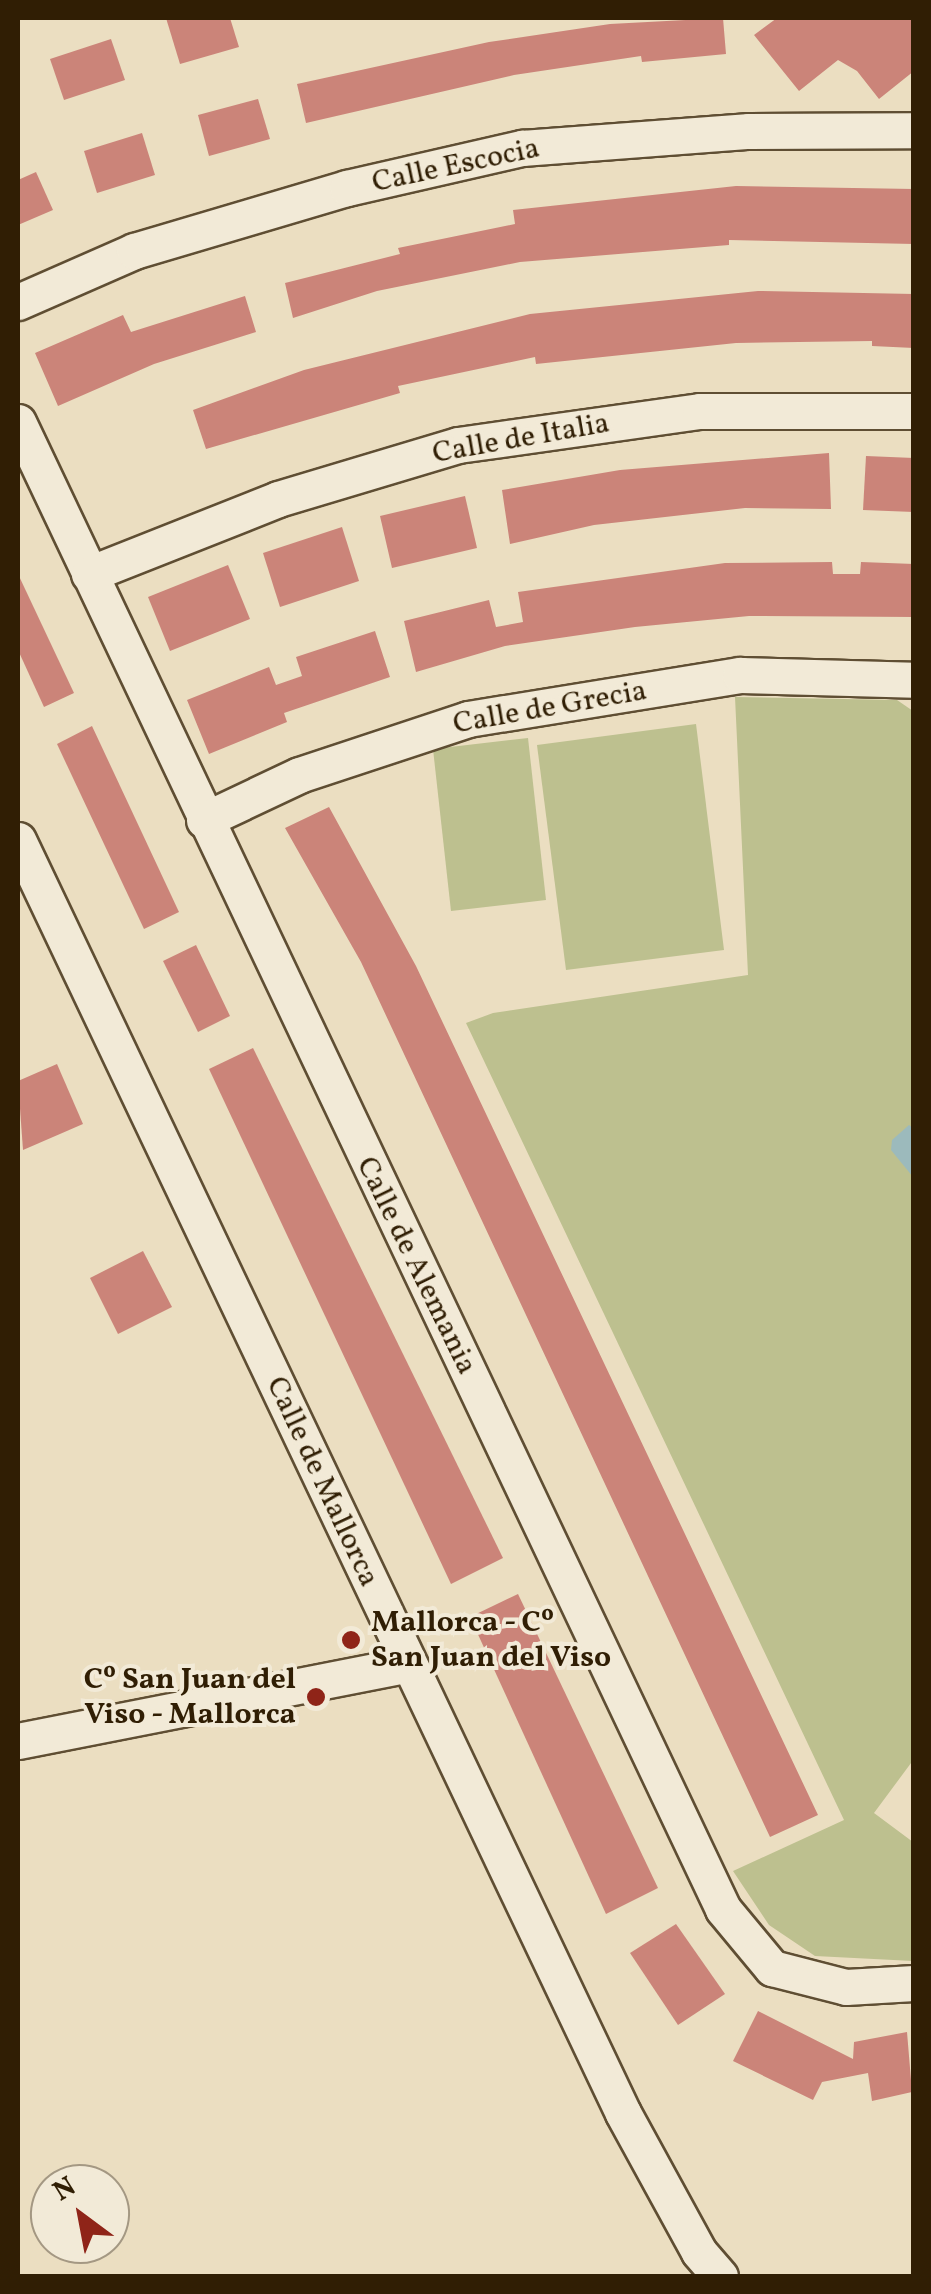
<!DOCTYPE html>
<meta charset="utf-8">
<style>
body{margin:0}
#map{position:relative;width:931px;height:2294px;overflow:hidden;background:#ebdec1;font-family:Vollkorn,serif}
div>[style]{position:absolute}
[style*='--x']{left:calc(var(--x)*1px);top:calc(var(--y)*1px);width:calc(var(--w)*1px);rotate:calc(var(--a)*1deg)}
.green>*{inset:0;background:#bdc08f}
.water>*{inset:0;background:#9cbabc}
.building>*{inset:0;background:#cb8479}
.roads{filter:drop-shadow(2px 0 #5f4e33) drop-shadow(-2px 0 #5f4e33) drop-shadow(0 2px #5f4e33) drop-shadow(0 -2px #5f4e33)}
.minor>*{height:35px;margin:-17.5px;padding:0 17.5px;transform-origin:17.5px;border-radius:17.5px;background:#f2ead7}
.dots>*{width:28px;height:28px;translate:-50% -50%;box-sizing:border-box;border:5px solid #f2ead7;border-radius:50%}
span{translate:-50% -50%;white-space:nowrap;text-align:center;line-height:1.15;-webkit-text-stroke:8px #f2ead7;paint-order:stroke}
.street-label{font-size:30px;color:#301e04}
.poi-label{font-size:30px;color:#301e04;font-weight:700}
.left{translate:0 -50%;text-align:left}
.right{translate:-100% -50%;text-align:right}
.frame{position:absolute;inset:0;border:20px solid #301e04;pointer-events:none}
.north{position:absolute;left:30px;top:2164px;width:100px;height:100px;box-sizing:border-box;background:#f2ead7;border:2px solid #a49883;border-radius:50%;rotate:328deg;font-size:28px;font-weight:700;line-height:40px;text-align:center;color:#301e04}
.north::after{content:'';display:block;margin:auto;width:35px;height:45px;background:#8f2418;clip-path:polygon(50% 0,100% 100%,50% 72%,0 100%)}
</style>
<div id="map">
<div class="green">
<i style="clip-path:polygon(735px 697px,897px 700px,913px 711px,914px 1759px,874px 1813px,913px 1842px,913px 1961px,815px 1956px,769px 1925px,733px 1871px,844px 1820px,466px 1023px,493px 1013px,748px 975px)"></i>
<i style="clip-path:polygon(696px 724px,724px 950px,566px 970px,537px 745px)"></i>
<i style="clip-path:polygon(528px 738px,546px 900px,451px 911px,433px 749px)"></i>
</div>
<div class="water">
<i style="clip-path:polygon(909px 1125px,913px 1128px,913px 1177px,891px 1150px,892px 1140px)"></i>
</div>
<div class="building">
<i style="clip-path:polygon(166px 18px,230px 18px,239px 47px,180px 64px)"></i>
<i style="clip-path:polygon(723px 18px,726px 54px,642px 62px,641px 56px,514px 75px,306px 123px,297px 84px,489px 42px,610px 24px)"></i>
<i style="clip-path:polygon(777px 18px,914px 18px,914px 71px,879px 99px,857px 71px,838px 60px,799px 91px,754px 35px)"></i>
<i style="clip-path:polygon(111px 39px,125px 80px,64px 100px,50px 59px)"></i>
<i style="clip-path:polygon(258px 99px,270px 139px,209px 156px,198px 115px)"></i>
<i style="clip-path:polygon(142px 133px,155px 175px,97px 193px,84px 151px)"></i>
<i style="clip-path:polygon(36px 172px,53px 210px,18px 225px,18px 180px)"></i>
<i style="clip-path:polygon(736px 186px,914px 189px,914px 244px,729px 240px,729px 245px,520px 262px,377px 291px,293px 318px,285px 283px,400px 254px,398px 248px,515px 224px,513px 210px)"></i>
<i style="clip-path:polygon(758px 291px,914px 294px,914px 348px,872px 346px,872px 341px,736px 343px,536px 364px,535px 357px,398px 386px,400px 393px,206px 449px,193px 410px,304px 370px,530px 314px)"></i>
<i style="clip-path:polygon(245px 296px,256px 332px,154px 364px,58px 406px,35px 353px,123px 315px,131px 332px)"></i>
<i style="clip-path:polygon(829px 453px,831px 509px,745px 508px,594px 525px,510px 544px,502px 490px,620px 470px)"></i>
<i style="clip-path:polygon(866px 456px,914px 458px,914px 512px,863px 510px)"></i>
<i style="clip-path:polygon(465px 496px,477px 548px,392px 568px,380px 516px)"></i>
<i style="clip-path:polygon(342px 527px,359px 581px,280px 607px,263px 553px)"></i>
<i style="clip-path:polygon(832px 562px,833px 574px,860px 574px,861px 562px,914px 564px,914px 617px,749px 616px,635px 627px,505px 646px,416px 672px,404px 621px,489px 600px,496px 627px,523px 622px,518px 592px,725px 563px)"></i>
<i style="clip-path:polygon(228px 565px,250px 619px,170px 651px,148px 597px)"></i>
<i style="clip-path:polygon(18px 574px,74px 693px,44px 707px,18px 650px)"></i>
<i style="clip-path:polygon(375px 631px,390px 677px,284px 713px,287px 722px,209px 754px,187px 700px,269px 667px,276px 685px,302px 676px,296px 657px)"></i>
<i style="clip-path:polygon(92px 726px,179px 912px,144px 929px,57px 744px)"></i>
<i style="clip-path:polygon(329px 807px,416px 966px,818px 1815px,770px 1837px,361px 962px,285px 828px)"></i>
<i style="clip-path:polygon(196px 945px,230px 1016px,198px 1032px,163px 961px)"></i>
<i style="clip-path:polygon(253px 1048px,503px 1558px,451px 1584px,209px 1069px)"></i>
<i style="clip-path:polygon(57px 1064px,83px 1124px,23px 1150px,18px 1081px)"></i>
<i style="clip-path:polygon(143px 1251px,172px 1307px,118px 1334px,90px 1278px)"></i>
<i style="clip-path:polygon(518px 1594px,658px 1888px,606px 1914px,470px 1617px)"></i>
<i style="clip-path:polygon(676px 1924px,725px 1994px,678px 2025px,630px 1953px)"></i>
<i style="clip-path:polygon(758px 2011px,853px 2059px,854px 2042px,907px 2032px,912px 2092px,872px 2101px,868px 2073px,822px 2082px,813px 2100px,733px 2061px)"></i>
</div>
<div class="roads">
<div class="minor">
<i style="--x:18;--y:302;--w:127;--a:-23.7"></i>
<i style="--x:134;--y:251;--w:222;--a:-16.5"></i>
<i style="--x:347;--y:188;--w:180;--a:-12.9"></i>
<i style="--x:522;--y:148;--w:228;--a:-4.3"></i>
<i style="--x:749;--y:131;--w:165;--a:-0.3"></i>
<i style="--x:18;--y:422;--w:1646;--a:64.63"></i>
<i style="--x:723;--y:1909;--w:77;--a:50.3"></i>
<i style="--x:772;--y:1968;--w:76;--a:14.4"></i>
<i style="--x:846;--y:1987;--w:68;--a:-3.4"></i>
<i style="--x:89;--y:574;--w:203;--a:-21.6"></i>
<i style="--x:278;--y:499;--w:188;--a:-16.7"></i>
<i style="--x:458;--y:445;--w:244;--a:-8"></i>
<i style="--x:700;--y:411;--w:214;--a:0"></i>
<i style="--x:204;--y:820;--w:105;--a:-25.3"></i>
<i style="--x:299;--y:775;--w:178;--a:-18.3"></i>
<i style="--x:468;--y:719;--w:276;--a:-9.2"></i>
<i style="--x:740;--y:675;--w:174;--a:1.6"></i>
<i style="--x:18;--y:840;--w:1409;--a:64.58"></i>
<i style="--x:623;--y:2113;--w:158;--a:61.3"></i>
<i style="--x:699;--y:2252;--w:32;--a:49"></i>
<i style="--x:18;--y:1741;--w:394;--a:-11.1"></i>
</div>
</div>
<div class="dots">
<i style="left:351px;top:1640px;background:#8f2418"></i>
<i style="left:316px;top:1697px;background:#8f2418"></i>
</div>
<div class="street-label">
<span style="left:456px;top:166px;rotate:-12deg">Calle Escocia</span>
<span style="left:521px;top:439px;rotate:-10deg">Calle de Italia</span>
<span style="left:550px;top:708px;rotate:-10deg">Calle de Grecia</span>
<span style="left:416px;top:1266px;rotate:64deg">Calle de Alemania</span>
<span style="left:322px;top:1482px;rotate:65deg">Calle de Mallorca</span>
</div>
<div class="poi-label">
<span class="left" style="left:371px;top:1640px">Mallorca - Cº<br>San Juan del Viso</span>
<span class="right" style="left:296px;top:1697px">Cº San Juan del<br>Viso - Mallorca</span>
</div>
<div class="frame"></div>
<div class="north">N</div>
</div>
